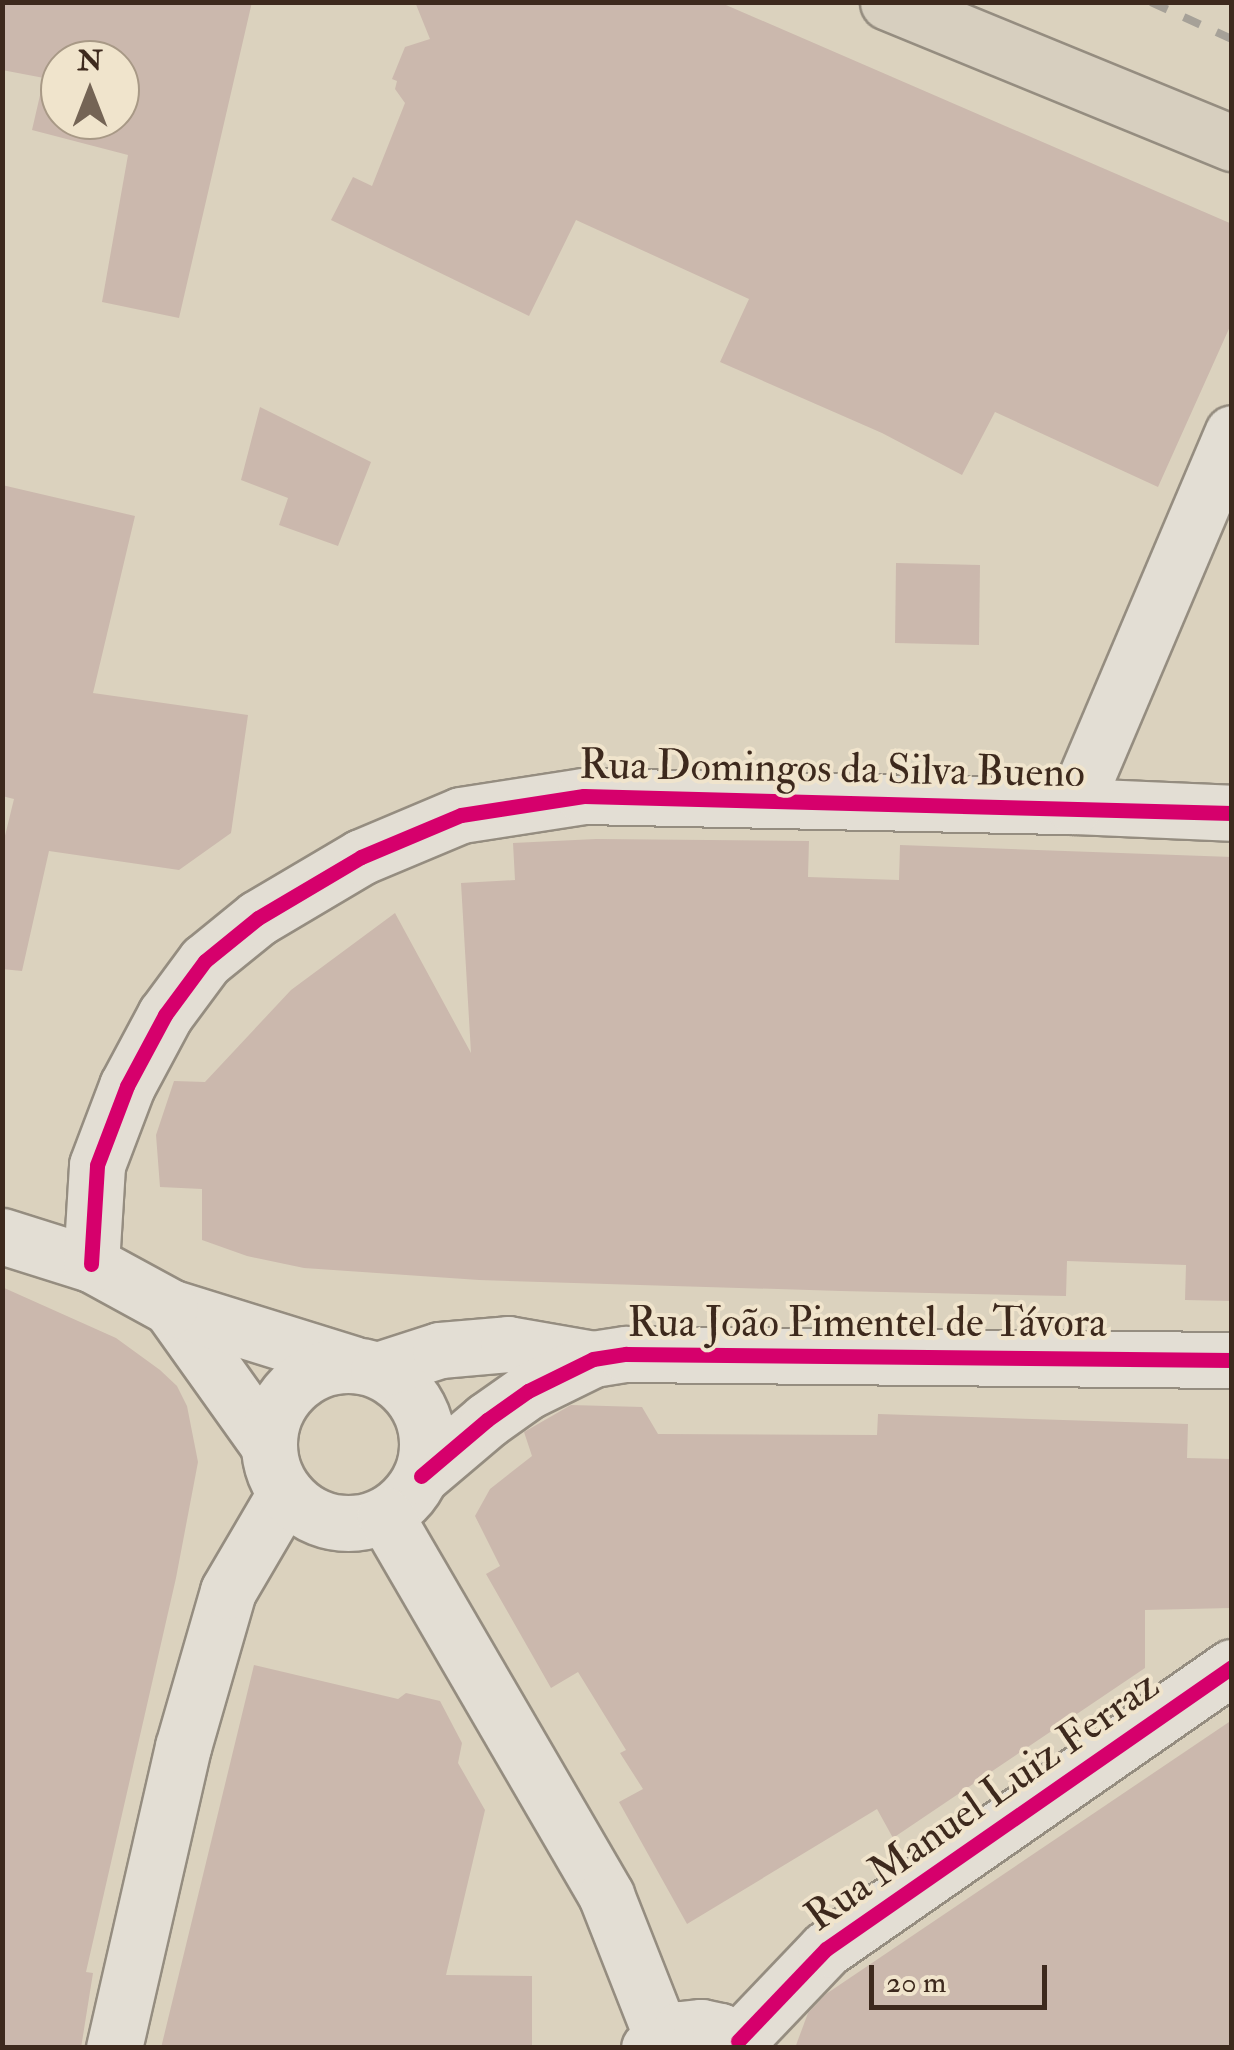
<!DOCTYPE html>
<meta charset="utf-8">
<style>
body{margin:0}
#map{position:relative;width:1234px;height:2050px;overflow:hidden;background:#dbd2be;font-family:"IM FELL Double Pica",serif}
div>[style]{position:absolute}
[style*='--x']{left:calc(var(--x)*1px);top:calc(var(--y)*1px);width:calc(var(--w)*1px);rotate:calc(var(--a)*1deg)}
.building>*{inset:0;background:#cbb8ad}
.roads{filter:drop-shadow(2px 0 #958d80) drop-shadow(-2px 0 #958d80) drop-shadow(0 2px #958d80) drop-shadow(0 -2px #958d80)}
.street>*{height:55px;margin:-27.5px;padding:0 27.5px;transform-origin:27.5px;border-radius:27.5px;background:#e3ded4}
.secondary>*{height:55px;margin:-27.5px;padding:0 27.5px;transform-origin:27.5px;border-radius:27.5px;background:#e3ded4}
.secondary>.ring{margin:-27.5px;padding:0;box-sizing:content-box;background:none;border:55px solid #e3ded4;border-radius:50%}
.primary>*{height:55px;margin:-27.5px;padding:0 27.5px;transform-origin:27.5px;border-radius:27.5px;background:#d7cfbf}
.rail>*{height:8px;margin-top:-4px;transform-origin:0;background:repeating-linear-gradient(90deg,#a6a198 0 18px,transparent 0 36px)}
.cycleway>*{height:15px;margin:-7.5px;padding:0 7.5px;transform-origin:7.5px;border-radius:7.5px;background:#d6006c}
span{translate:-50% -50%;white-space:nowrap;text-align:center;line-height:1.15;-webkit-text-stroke:8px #f0e4cc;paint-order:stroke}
.street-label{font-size:42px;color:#3d291d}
.frame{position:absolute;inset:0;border:5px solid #3d291d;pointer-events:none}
.north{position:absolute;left:40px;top:40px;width:100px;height:100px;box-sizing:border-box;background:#f0e4cc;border:2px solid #a89986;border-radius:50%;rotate:0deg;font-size:28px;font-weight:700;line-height:40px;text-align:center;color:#3d291d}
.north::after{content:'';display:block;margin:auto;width:35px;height:45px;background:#746455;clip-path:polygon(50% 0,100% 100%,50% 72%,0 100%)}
.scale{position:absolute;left:869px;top:1965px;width:178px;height:45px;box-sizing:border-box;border:5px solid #3d291d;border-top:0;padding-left:12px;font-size:30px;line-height:35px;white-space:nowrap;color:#3d291d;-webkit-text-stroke:8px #f0e4cc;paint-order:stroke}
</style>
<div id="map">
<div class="building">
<i style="clip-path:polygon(evenodd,2px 2px,252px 2px,179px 318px,102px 302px,128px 155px,32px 130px,44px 78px,2px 70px,2px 2px,60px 60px,120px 60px,120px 120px,60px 120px,60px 60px)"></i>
<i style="clip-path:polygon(415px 2px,719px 2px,1232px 224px,1232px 322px,1158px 487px,995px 412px,962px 475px,882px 433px,720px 362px,749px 299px,576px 220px,529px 316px,331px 220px,353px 177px,372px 186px,405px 103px,395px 89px,397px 81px,392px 79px,405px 47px,430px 39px)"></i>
<i style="clip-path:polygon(260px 407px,371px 462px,338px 546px,279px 525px,288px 498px,241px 480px)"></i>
<i style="clip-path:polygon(2px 485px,135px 516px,93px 693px,248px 715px,231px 833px,179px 870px,49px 851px,22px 971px,2px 969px,2px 848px,14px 799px,2px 796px)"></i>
<i style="clip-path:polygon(896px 563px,980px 565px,979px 645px,895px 643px)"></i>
<i style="clip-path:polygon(596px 839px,809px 841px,808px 877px,899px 880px,900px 845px,1232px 857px,1232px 1301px,1185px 1300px,1186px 1265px,1067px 1261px,1066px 1296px,841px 1291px,479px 1280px,304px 1268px,247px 1256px,202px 1240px,202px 1189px,160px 1187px,156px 1135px,174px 1081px,205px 1082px,291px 990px,395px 913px,471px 1053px,461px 883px,515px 880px,513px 843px)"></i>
<i style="clip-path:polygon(2px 1287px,116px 1338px,160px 1370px,177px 1386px,187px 1406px,198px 1462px,176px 1578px,86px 1972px,93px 1973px,81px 2048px,2px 2048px)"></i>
<i style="clip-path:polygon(571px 1405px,642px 1407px,658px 1434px,877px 1435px,878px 1414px,1188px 1424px,1187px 1458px,1232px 1459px,1230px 1608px,1145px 1610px,1145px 1668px,893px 1838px,877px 1809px,687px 1924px,619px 1802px,643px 1789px,620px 1753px,626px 1750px,578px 1672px,551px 1688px,486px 1574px,500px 1566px,475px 1516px,490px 1489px,532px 1456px,524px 1432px)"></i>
<i style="clip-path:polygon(254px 1665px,398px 1699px,406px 1693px,440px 1701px,462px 1743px,458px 1763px,485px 1810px,446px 1975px,532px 1976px,532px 2048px,161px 2048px)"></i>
<i style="clip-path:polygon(1232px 1720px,1232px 2048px,795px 2048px,808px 2013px,826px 1994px)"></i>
</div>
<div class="roads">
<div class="street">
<i style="--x:1074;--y:806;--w:158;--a:2.5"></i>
<i style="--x:2;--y:1236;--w:93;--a:17.5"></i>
<i style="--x:738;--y:2041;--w:127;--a:-46.3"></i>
<i style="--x:826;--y:1949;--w:494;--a:-34.8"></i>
<i style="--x:114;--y:2048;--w:309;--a:-77.1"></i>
<i style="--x:183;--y:1747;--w:162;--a:-73.9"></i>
<i style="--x:228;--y:1591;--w:113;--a:-59.6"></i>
</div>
<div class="secondary">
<i style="--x:170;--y:1307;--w:167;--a:54.5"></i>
<i style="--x:353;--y:1364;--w:192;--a:-162.7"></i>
<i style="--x:170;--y:1307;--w:90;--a:-151.4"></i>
<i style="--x:91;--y:1264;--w:99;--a:-86.5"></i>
<i style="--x:97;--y:1165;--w:85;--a:-69.2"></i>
<i style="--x:127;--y:1086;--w:81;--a:-61.8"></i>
<i style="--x:165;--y:1015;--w:67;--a:-53.5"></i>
<i style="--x:205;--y:961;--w:68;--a:-39.1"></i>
<i style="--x:258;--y:918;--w:120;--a:-30.6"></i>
<i style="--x:361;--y:857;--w:108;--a:-22.8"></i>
<i style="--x:461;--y:815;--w:124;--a:-8.8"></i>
<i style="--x:584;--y:796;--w:490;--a:1.2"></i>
<i style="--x:1074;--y:806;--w:405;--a:-67"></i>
<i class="ring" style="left:269px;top:1365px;width:103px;height:103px"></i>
<i style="--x:378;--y:1370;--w:65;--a:-17.9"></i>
<i style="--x:440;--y:1350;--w:68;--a:-5"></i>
<i style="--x:508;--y:1344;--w:86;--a:10"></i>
<i style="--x:421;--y:1476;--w:87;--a:-40.3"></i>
<i style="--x:487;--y:1420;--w:50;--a:-35.3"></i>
<i style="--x:528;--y:1391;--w:72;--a:-26.2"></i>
<i style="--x:593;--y:1359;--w:33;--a:-9"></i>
<i style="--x:626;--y:1354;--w:606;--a:0.57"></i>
<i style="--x:385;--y:1515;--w:440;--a:59.8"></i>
<i style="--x:606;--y:1895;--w:153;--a:68.5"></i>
<i style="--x:649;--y:2048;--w:37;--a:-31"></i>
<i style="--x:681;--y:2029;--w:20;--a:-6"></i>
<i style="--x:701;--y:2027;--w:19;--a:12"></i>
<i style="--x:720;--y:2031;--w:29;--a:36"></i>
</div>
<div class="primary">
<i style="--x:888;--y:2;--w:372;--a:22.3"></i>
</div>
</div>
<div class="rail">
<i style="--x:1151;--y:2;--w:89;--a:24.6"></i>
</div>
<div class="cycleway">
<i style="--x:91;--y:1264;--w:99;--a:-86.5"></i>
<i style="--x:97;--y:1165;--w:85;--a:-69.2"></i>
<i style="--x:127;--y:1086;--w:81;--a:-61.8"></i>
<i style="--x:165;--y:1015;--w:67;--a:-53.5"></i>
<i style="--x:205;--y:961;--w:68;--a:-39.1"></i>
<i style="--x:258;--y:918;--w:120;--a:-30.6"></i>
<i style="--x:361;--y:857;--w:108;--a:-22.8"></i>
<i style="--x:461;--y:815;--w:124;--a:-8.8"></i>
<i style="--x:584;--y:796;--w:648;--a:1.5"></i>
<i style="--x:421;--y:1476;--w:87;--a:-40.3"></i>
<i style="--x:487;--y:1420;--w:50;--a:-35.3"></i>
<i style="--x:528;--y:1391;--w:72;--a:-26.2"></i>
<i style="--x:593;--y:1359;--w:33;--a:-9"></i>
<i style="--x:626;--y:1354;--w:606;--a:0.57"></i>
<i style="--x:738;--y:2041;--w:127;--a:-46.3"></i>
<i style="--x:826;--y:1949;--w:494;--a:-34.8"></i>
</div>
<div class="street-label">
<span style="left:832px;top:769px;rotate:1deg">Rua Domingos da Silva Bueno</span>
<span style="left:867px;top:1323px">Rua João Pimentel de Távora</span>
<span style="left:982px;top:1801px;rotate:-35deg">Rua Manuel Luiz Ferraz</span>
</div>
<div class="frame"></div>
<div class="north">N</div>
<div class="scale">20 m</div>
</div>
